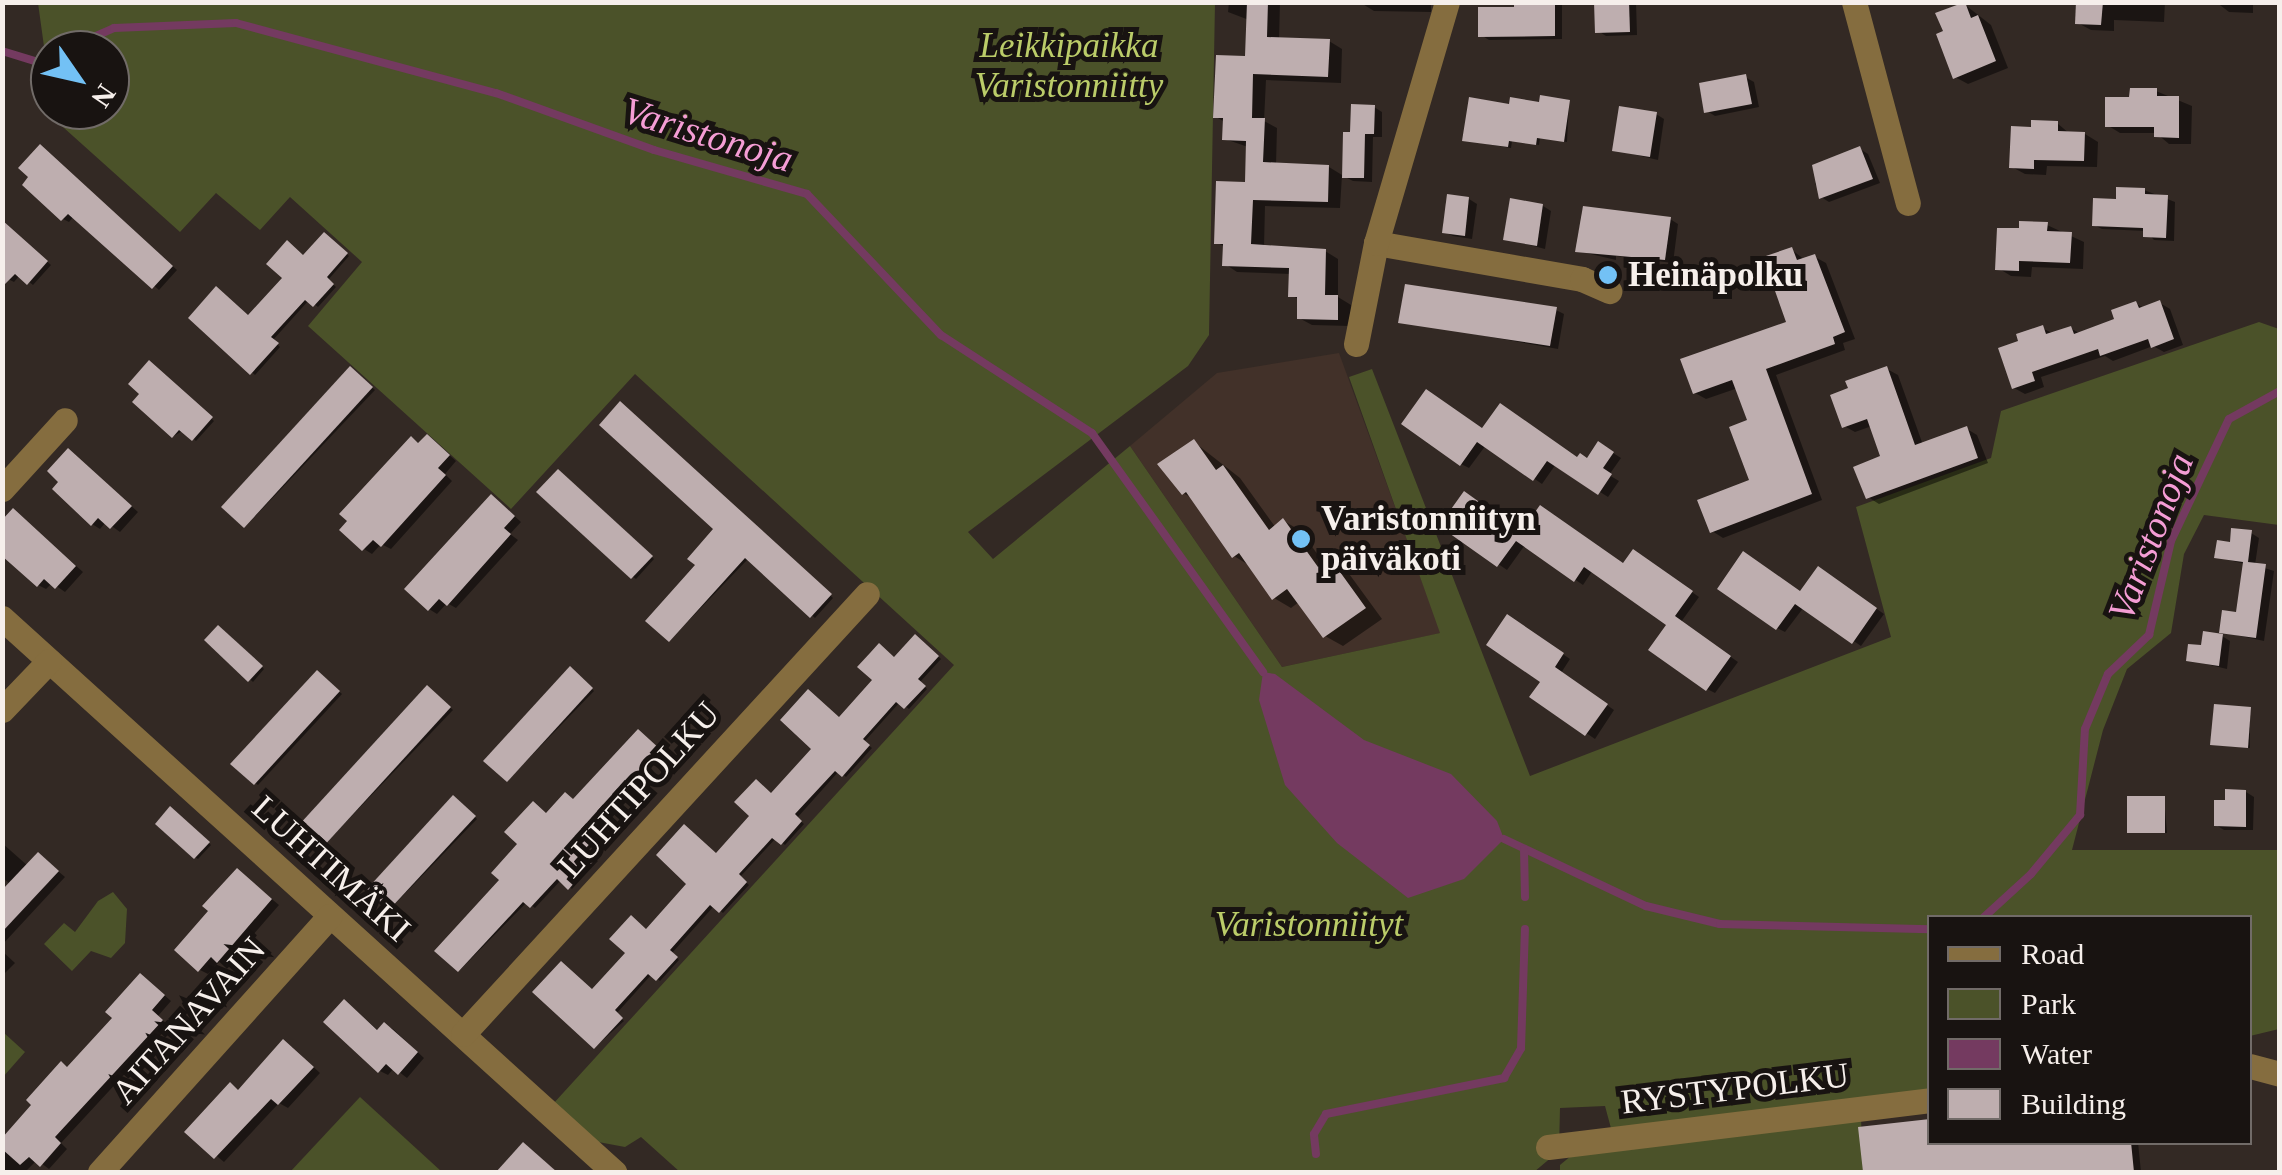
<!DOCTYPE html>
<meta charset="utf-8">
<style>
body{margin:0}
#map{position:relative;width:2282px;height:1175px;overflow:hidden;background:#332924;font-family:"Times New Roman",serif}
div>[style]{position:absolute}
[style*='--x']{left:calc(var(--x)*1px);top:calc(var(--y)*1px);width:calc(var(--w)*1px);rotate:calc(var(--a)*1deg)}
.built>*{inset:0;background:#423129}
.green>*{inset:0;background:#4b5229}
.water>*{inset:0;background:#743a60}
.shadow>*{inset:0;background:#0007}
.stream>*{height:8px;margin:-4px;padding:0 4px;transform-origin:4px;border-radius:4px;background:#743a60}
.building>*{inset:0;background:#beaeaf}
.minor>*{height:25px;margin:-12.5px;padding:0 12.5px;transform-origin:12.5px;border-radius:12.5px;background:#856d3f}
.dots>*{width:28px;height:28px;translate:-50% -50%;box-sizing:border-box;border:5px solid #181311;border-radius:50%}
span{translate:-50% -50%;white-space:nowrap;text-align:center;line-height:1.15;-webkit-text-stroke:10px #181311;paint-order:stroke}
.park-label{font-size:35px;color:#bbcc69;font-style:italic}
.poi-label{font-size:35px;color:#f6efeb;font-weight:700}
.left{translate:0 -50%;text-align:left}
.street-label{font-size:35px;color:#f6efeb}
.water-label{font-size:38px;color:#f59dd5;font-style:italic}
.frame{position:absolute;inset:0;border:5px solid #f6efeb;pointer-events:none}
.legend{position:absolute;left:1927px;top:915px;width:325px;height:230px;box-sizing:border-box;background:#181311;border:2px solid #716b68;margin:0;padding:12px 18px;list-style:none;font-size:30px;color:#f6efeb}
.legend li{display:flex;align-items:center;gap:20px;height:50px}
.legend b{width:50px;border:2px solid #716b68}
.north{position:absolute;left:30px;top:30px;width:100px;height:100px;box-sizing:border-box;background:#181311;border:2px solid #716b68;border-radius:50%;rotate:124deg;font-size:28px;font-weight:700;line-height:40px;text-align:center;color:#f6efeb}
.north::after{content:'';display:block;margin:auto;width:35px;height:45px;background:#73c1f5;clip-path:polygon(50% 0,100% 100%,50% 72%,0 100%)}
</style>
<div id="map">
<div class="built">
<i style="clip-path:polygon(1339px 353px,1441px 633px,1282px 667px,1130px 446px,1217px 373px)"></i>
</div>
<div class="green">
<i style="clip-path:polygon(38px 3px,1215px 3px,1209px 335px,1188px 366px,968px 532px,993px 559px,1130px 446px,1282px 667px,1440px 633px,1349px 377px,1372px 369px,1530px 776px,1891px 637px,1856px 507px,1991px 458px,2001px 411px,2259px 322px,2279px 329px,2279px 525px,2204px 515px,2184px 554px,2171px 633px,2127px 669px,2103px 730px,2072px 850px,2279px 850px,2279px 1029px,2250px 1036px,2250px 918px,1930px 918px,1929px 1092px,1612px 1132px,1605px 1106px,1560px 1108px,1559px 1151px,1534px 1172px,680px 1172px,641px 1137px,625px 1147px,593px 1141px,553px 1104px,954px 665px,635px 374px,511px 509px,308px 326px,362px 262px,290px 197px,260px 230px,216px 193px,180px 232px,54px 119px,53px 110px,110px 110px,110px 50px,50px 50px,50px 90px)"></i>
<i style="clip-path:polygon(113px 892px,127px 909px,125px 943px,111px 958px,91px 951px,72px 971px,44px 944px,64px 923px,75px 932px,98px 901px)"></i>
<i style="clip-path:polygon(3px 1032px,25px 1052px,3px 1077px)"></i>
<i style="clip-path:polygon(360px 1097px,442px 1172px,290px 1172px)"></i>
<i style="clip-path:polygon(1861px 1117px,1863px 1172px,1560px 1172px,1560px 1165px,1578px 1150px)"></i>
</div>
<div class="water">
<i style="clip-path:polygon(1263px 672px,1275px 674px,1364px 740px,1451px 774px,1497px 821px,1504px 839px,1464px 879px,1408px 898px,1337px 843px,1285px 785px,1259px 700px)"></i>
</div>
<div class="shadow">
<i style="clip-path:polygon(1229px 2px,1280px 2px,1279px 40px,1329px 41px,1342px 49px,1341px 83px,1266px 80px,1264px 121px,1277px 128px,1276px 165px,1329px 167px,1342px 175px,1340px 208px,1265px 206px,1264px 247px,1325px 251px,1338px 259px,1338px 297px,1351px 305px,1350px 326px,1312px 325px,1299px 318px,1300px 300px,1291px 295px,1291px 274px,1237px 272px,1225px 264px,1225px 247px,1216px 242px,1247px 185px,1248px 147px,1225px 139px,1225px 122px,1216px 117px,1247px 59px,1249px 20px,1228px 12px)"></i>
<i style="clip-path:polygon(1431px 2px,1431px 12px,1374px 11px,1361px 3px)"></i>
<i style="clip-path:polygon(1516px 2px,1562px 2px,1562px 39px,1489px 40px,1481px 35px,1516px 10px)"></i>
<i style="clip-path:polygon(1597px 2px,1636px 2px,1637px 35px,1606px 36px,1598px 31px)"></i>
<i style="clip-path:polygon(2079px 2px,2165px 2px,2164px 22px,2114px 20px,2114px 31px,2091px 30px,2078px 23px)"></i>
<i style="clip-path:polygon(2216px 2px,2253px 2px,2253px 13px,2229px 12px)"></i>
<i style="clip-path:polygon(1964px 4px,1991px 25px,2008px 68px,1968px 84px,1955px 77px,1946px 33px)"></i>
<i style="clip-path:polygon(1745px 77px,1754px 82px,1759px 107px,1715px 116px,1707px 111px)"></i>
<i style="clip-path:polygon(2156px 91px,2192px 106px,2191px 144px,2169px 144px,2156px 133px,2120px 133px,2107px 125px,2132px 99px)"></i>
<i style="clip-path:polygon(1569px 102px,1567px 142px,1540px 138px,1539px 145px,1512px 141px,1511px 148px,1468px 141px,1511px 107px)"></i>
<i style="clip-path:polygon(1374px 107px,1382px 112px,1382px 137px,1373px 137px,1372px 182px,1353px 181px,1345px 177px,1352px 134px)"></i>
<i style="clip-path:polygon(1656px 114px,1664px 119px,1658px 160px,1615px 150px)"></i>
<i style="clip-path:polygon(2057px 123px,2070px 134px,2085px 134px,2098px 142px,2097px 167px,2047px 166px,2046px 175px,2025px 174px,2012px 167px,2033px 129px)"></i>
<i style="clip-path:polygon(1860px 149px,1868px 154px,1880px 183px,1829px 202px,1821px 197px,1815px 183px)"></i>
<i style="clip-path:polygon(46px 151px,177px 270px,159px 290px,74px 216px,69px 222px,63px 219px)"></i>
<i style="clip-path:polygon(2144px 190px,2175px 202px,2174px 241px,2154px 240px,2146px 231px,2102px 229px,2094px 225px,2119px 202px)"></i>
<i style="clip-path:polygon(1469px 199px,1477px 204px,1472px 239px,1453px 236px,1445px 232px)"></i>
<i style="clip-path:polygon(1543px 206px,1551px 211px,1545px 249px,1506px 239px)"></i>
<i style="clip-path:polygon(1670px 219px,1678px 224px,1673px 263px,1616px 256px,1616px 260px,1578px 251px)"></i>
<i style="clip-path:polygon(2px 221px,51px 265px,33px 285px,20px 275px,14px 282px,8px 279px)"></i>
<i style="clip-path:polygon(2047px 225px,2084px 242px,2083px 269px,2032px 267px,2031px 277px,2011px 276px,1998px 268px,2021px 231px)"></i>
<i style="clip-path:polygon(328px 237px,349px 256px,328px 280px,336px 287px,318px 307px,309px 300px,273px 340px,280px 347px,255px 375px,191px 317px,249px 317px)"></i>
<i style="clip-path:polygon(1792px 250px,1805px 260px,1815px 257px,1826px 263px,1855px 339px,1843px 343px,1845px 350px,1776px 375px,1822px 500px,1723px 538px,1712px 531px,1752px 482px,1750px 421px,1738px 388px,1706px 399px,1695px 393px,1789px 324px,1773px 277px,1766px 274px)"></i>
<i style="clip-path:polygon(2160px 303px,2170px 309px,2183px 345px,2164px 352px,2153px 346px,2113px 361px,2105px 356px,2041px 377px,2044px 387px,2025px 394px,2014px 388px,2021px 342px,2042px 328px,2054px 334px,2070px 328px,2081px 334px,2118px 321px,2136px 304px,2144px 308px)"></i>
<i style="clip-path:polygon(1556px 310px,1564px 314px,1558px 349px,1401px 321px)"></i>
<i style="clip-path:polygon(153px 365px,214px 421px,196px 441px,184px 430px,174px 436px)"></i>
<i style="clip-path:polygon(1887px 369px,1898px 375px,1923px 445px,1967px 429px,1977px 435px,1988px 463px,1879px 504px,1868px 497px,1884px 458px,1872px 426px,1855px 432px,1844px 426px)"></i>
<i style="clip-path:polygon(353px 371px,375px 390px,246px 526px)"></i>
<i style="clip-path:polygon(624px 406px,833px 598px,815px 618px,749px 558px,670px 640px,716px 529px)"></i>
<i style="clip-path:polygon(1484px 431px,1578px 460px,1588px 460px,1599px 444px,1621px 458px,1609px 475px,1619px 481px,1608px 497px,1556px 464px,1542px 484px,1486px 445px,1469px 468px,1461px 464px)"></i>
<i style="clip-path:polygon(435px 442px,456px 461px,445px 474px,452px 481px,391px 549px,381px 544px,372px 554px,364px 549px,420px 444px)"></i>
<i style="clip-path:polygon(1194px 442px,1240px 478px,1276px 528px,1284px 521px,1301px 531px,1325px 565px,1330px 561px,1347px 571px,1382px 619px,1343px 646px,1325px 636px,1299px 602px,1291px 608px,1274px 598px,1252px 567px,1234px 556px,1194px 499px,1183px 493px)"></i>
<i style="clip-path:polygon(69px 451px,138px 512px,120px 532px,106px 522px,100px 529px,92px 524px,62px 482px)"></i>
<i style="clip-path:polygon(561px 474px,654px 559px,636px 579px,633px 577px)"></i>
<i style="clip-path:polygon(499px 502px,521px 522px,510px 534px,518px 540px,456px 608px,447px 603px,437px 614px,429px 609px)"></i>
<i style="clip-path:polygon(14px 511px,83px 572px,65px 592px,52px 583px,46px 589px,38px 585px)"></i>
<i style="clip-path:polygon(1443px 526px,1522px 534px,1624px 566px,1642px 557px,1699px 597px,1681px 622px,1738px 662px,1715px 693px,1707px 689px,1670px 624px,1593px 570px,1583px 585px,1525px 545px,1507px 570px)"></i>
<i style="clip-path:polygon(2251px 533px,2259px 538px,2255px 565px,2274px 571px,2264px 641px,2222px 632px,2238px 614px,2245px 564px,2217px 557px)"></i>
<i style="clip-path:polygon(1827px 574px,1884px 614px,1861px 646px,1804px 607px,1785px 632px,1777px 628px,1802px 594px)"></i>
<i style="clip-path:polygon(1516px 622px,1570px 659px,1561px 673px,1614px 710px,1595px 739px,1533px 697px,1543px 682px)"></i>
<i style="clip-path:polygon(222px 630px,264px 669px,253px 682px,207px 640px)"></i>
<i style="clip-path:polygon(2222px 636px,2230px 641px,2227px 669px,2189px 660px)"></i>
<i style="clip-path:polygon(919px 638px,941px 659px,920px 682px,927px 689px,909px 709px,900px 702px,864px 742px,872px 748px,846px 777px,839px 771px,797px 818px,804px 824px,785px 845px,776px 838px,740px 877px,749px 885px,723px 913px,714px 906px,672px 953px,679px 960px,660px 981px,652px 974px,616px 1014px,624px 1021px,595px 1047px,593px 992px)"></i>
<i style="clip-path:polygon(573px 671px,594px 691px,508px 780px)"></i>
<i style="clip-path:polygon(320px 675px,342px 694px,258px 785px,255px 783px)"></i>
<i style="clip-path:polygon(431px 690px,453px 710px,323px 846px)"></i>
<i style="clip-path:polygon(2250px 710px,2250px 748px,2216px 745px)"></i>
<i style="clip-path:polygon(641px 734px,663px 753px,598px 824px,606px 831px,587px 852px,598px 861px,572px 889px,561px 880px,535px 908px,527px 902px,460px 970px,438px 951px,503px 880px,547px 816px,574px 802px)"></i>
<i style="clip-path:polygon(2246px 792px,2254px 797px,2253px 830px,2224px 830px,2216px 825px,2228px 803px)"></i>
<i style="clip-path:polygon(2164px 798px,2167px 833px,2129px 832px)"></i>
<i style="clip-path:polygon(456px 800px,477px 819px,391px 908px)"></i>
<i style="clip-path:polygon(174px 811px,211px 845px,198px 859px,195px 857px)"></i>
<i style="clip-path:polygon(2px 843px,28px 866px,39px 855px,65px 877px,2px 945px,2px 894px,11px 885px,2px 877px)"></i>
<i style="clip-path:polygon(238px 871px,279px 905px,227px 965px,220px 961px,208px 974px,200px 970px,211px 911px)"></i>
<i style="clip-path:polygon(2px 951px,15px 963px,2px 976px)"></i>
<i style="clip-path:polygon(148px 981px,171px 1001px,158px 1016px,169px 1026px,61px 1143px,67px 1149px,49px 1169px,37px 1160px,25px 1172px,2px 1172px,2px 1141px)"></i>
<i style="clip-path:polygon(352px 1007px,379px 1031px,385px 1025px,393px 1029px,424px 1058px,407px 1078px,394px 1068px,388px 1075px,380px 1071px)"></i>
<i style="clip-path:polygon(292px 1047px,320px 1073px,288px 1108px,279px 1103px,224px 1162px,188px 1132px)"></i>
<i style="clip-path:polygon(1861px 1129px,1930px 1142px,2138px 1142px,2141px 1172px,1866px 1172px)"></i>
</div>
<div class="stream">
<i style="--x:64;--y:50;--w:55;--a:-23.7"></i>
<i style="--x:114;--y:28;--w:122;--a:-2.3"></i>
<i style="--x:236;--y:23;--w:269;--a:15.1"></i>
<i style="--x:496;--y:93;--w:168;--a:19.8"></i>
<i style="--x:654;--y:150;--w:159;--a:16"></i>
<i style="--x:807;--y:194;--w:195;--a:46.5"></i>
<i style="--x:941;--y:335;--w:180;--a:33"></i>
<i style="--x:1092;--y:433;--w:294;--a:54.4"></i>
<i style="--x:2;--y:51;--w:38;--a:17"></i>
<i style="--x:38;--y:62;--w:13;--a:-27"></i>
<i style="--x:1504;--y:839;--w:157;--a:25.3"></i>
<i style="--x:1646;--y:906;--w:76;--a:13.7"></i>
<i style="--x:1720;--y:924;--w:210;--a:1.4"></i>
<i style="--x:1524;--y:849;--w:48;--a:88.8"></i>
<i style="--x:1983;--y:918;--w:65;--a:-42.5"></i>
<i style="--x:2031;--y:874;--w:77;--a:-50.3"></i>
<i style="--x:2080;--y:815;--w:86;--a:-86.7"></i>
<i style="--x:2085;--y:729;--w:60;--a:-67.3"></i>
<i style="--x:2108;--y:674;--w:57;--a:-43.6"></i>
<i style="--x:2149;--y:635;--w:97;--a:-76.8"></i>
<i style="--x:2171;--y:541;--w:135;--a:-64.6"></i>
<i style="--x:2229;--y:419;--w:58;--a:-28.8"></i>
<i style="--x:1316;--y:1154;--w:20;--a:-96"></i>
<i style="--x:1314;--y:1134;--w:23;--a:-59"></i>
<i style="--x:1326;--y:1114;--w:182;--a:-11.4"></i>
<i style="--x:1504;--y:1078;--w:34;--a:-60"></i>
<i style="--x:1521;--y:1048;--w:119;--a:-88.1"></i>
</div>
<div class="building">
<i style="clip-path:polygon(1247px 2px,1268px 2px,1267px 37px,1330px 39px,1328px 77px,1253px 74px,1252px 118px,1265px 118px,1263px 162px,1329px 165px,1328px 202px,1253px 200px,1251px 244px,1326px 249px,1325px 295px,1338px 295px,1338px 320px,1297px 319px,1297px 297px,1288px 297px,1289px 268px,1222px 266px,1223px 244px,1214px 244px,1216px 181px,1245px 182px,1246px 141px,1222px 140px,1223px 118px,1213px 118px,1216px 55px,1245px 56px)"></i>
<i style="clip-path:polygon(1514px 2px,1555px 2px,1555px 36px,1478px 37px,1478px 7px,1514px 7px)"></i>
<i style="clip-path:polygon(1594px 2px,1629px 2px,1630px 32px,1595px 33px)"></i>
<i style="clip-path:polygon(1965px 2px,1971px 18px,1978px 15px,1996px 61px,1953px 79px,1936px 34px,1943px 31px,1935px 13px)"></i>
<i style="clip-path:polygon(2076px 2px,2103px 2px,2101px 25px,2075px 24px)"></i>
<i style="clip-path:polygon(1746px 74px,1752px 104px,1704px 113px,1699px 83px)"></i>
<i style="clip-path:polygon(2130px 88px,2157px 88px,2157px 96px,2179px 96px,2179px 138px,2154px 137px,2154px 127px,2105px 127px,2105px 97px,2129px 97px)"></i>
<i style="clip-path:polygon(1540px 95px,1570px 100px,1564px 142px,1537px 138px,1536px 145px,1509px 141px,1508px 147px,1462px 141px,1469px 97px,1509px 104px,1510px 97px,1539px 102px)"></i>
<i style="clip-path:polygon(1351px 104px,1375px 105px,1374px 134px,1365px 134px,1364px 178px,1342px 178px,1343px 132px,1350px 132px)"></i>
<i style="clip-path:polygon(1619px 106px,1657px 112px,1650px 157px,1612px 151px)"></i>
<i style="clip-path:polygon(2031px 120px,2058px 121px,2058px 131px,2085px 132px,2084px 161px,2034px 160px,2034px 169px,2009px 168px,2011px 126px,2031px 127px)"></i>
<i style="clip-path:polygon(40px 144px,173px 266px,152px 289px,68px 214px,61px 221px,22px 185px,28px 177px,18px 168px)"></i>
<i style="clip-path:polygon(1860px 146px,1873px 179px,1819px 199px,1812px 165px)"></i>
<i style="clip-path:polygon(2116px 187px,2145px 188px,2145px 194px,2168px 195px,2166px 238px,2143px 237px,2143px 228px,2092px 226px,2093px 198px,2116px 199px)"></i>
<i style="clip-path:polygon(1447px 194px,1469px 197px,1465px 236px,1442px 233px)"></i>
<i style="clip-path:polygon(1510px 198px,1543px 204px,1537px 246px,1503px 240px)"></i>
<i style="clip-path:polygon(1583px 206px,1671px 217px,1665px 260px,1575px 252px)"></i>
<i style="clip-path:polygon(2px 220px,48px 261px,27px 285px,15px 274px,2px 287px)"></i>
<i style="clip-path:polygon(2019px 221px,2048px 222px,2047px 231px,2072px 232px,2070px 263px,2019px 261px,2019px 271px,1995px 270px,1997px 228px,2019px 228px)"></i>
<i style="clip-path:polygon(324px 232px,348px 253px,327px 277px,334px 284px,313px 307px,305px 300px,271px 337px,279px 343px,250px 375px,188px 318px,216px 286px,248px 315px,282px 278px,266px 264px,287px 240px,303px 255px)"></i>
<i style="clip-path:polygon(1792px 247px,1797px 260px,1815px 254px,1845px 332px,1833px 337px,1835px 344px,1766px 369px,1812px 494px,1710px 533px,1697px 500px,1749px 480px,1729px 427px,1747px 420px,1732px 380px,1693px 394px,1680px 359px,1786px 322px,1769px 274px,1760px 273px,1768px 270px,1763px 257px)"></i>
<i style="clip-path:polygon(1405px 284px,1557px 307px,1550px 346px,1398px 323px)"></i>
<i style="clip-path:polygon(2160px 300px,2174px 339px,2151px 348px,2148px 339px,2100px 356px,2098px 349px,2032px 372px,2035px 381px,2012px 389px,1998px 348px,2018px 341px,2016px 334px,2043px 325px,2046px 334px,2071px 326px,2074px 334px,2114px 319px,2111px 310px,2136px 301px,2139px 308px)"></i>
<i style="clip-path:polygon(149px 360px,213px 417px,192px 441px,179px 430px,172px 438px,132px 402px,139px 394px,128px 384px)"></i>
<i style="clip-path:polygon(350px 366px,373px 387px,244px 528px,221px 507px)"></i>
<i style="clip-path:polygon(1887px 366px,1915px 445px,1967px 426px,1978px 458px,1866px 499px,1853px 467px,1880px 456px,1867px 419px,1842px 428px,1830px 395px,1848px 388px,1845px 381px)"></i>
<i style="clip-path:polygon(1426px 389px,1482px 428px,1500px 403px,1577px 457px,1580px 453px,1587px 458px,1598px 441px,1614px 452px,1603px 468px,1612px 474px,1598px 495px,1547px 461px,1533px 481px,1477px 442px,1460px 466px,1401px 424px)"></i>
<i style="clip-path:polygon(620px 401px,832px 594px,810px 618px,745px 558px,669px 642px,645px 621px,695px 565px,687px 559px,713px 529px,599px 425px)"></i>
<i style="clip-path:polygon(427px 434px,450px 455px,438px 468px,446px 475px,381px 547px,373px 540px,362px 551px,339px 530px,347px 521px,339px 514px,411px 436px,418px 443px)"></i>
<i style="clip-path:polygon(1194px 439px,1216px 470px,1223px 465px,1269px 530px,1283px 518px,1318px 567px,1330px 558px,1366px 608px,1323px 638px,1287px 589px,1272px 600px,1239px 553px,1232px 558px,1186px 492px,1182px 495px,1157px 464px)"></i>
<i style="clip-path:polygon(68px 448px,132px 506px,110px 529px,98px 518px,91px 526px,52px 489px,58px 482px,47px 471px)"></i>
<i style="clip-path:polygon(558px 469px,653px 556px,631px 579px,536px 492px)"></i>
<i style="clip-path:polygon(1464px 491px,1521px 532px,1540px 505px,1623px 563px,1633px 549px,1693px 591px,1675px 616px,1731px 656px,1706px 691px,1648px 650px,1666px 625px,1584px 567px,1574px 582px,1516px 541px,1497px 567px,1439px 526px)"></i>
<i style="clip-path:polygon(491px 494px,515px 516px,504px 528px,511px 534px,447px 606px,439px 599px,428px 611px,404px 589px)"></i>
<i style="clip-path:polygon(13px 508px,76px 566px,55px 589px,44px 579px,37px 587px,2px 556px,2px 520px)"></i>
<i style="clip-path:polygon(2231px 528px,2252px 530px,2248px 562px,2266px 564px,2256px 638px,2219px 633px,2222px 610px,2236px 612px,2243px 562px,2214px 558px,2217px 540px,2230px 542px)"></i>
<i style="clip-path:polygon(1743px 551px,1800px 591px,1818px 566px,1877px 608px,1852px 644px,1795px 604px,1776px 630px,1717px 589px)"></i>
<i style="clip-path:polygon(1507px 614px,1564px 653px,1555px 667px,1608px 704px,1585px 736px,1529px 697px,1540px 682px,1486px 645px)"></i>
<i style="clip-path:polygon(218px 625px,263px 666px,248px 682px,204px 640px)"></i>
<i style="clip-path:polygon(2203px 631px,2223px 634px,2219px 666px,2186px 661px,2188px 644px,2201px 645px)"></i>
<i style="clip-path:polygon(915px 634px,939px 656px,918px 679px,926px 686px,904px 709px,896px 702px,863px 739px,870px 745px,842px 777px,835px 771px,795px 814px,802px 821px,781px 845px,772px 838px,739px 874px,747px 882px,719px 913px,710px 905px,670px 950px,678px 957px,656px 981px,648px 974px,615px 1010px,623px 1018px,594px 1049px,532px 992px,561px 961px,592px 989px,625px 953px,609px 939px,631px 915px,646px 929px,686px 884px,656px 855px,684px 824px,716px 853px,749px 816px,734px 802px,756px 779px,771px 793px,811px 749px,780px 720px,808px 689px,839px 717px,872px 680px,857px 667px,870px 653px,879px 643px,894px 657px)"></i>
<i style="clip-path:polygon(570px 666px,593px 688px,507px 782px,483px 761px)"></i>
<i style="clip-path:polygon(317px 670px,340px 691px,254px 785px,230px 764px)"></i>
<i style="clip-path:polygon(427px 685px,451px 707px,322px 848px,298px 826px)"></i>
<i style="clip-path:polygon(2214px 704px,2251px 707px,2248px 748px,2210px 745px)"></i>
<i style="clip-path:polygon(638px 729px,661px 750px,597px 821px,604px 828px,586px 848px,596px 858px,568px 890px,557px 879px,530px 908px,523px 902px,458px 972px,434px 951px,499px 880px,491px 873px,517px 844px,504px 832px,533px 801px,546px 813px,565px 792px,573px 799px)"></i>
<i style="clip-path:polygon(2225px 789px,2246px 790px,2246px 827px,2214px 826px,2214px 800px,2225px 800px)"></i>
<i style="clip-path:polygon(453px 795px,476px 816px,389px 910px,367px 889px)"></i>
<i style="clip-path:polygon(2127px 796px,2165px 796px,2165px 833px,2127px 833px)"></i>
<i style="clip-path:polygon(170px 806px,210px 842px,194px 859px,155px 824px)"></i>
<i style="clip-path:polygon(38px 852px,59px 871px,2px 932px,2px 890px)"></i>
<i style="clip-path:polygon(237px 868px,272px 899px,217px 963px,211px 957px,198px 972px,174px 950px,208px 911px,202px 906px)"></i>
<i style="clip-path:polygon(140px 973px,165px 995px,152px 1010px,163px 1020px,55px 1137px,61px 1143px,40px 1167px,29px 1157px,20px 1165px,2px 1149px,2px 1138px,31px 1105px,26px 1100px,61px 1061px,67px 1067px,112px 1018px,105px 1012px)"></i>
<i style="clip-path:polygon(344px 999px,377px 1030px,384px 1022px,418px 1052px,398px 1075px,386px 1064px,378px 1073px,323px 1022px)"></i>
<i style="clip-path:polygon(283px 1039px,314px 1067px,278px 1105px,271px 1099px,214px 1159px,184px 1132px,230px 1082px,238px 1090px)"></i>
<i style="clip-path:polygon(1930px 1119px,1930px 1142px,2131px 1142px,2134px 1172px,1863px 1172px,1858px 1127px)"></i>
<i style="clip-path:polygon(523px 1142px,557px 1172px,496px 1172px)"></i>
</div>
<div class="minor">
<i style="--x:1854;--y:2;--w:208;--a:75"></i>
<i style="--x:1376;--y:243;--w:209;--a:9.9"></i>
<i style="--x:1582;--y:279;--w:30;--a:24"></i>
<i style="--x:1356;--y:344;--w:103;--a:-78.8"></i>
<i style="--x:1376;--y:243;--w:251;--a:-73.6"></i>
<i style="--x:2;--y:489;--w:93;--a:-47.6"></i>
<i style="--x:2;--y:618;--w:826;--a:42.15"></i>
<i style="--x:2;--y:710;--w:68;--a:-46.2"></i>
<i style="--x:463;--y:1034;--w:597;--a:-47.44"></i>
<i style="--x:2250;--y:1066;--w:31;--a:15"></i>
<i style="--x:1548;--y:1147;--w:385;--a:-7"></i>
<i style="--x:100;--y:1172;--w:344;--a:-48.1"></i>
</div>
<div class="dots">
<i style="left:1608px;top:275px;background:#73c1f5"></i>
<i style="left:1301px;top:539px;background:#73c1f5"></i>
</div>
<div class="park-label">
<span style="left:1069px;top:66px">Leikkipaikka<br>Varistonniitty</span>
<span style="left:1309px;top:925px">Varistonniityt</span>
</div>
<div class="poi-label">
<span class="left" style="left:1628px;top:275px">Heinäpolku</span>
<span class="left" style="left:1321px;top:539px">Varistonniityn<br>päiväkoti</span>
</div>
<div class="street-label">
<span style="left:639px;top:790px;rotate:-48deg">LUHTIPOLKU</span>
<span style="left:331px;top:869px;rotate:42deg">LUHTIMÄKI</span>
<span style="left:189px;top:1021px;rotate:-48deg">AITANAVAIN</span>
<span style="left:1735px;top:1089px;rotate:-7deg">RYSTYPOLKU</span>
</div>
<div class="water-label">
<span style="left:708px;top:135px;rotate:17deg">Varistonoja</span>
<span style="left:2151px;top:537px;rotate:-69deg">Varistonoja</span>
</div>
<div class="frame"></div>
<ul class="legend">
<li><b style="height:12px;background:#856d3f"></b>Road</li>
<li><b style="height:28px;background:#4b5229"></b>Park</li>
<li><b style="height:28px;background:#743a60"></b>Water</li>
<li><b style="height:28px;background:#beaeaf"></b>Building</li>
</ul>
<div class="north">N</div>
</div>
